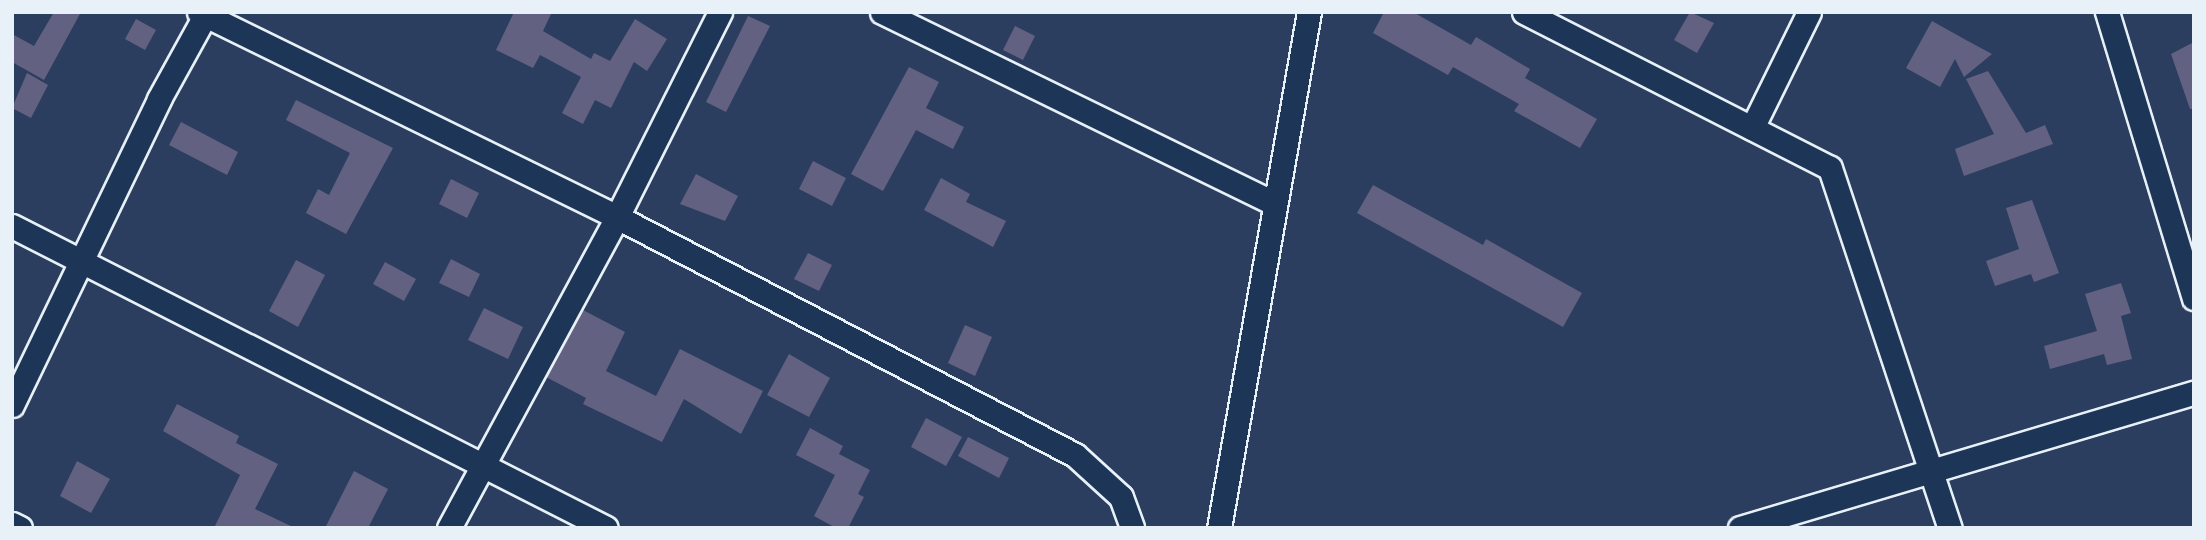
<!DOCTYPE html>
<style>
body{margin:0}
#map{position:relative;width:2206px;height:540px;overflow:hidden;background:#2b3e5f;font-family:"Playpen Sans",sans-serif}
div>[style]{position:absolute}
[style*='--x']{left:calc(var(--x)*1px);top:calc(var(--y)*1px);width:calc(var(--w)*1px);rotate:calc(var(--a)*1deg)}
.building>*{inset:0;background:#636181}
.roads{filter:drop-shadow(2px 0 #e8f1f8) drop-shadow(-2px 0 #e8f1f8) drop-shadow(0 2px #e8f1f8) drop-shadow(0 -2px #e8f1f8)}
.minor>*{height:23px;margin:-11.5px;padding:0 11.5px;transform-origin:11.5px;border-radius:11.5px;background:#1d3557}
span{translate:-50% -50%;white-space:nowrap;text-align:center;line-height:1.15;-webkit-text-stroke:7px #1d3557;paint-order:stroke}
.frame{position:absolute;inset:0;border:14px solid #e8f1f8;pointer-events:none}
</style>
<div id="map">
<div class="building">
<i style="clip-path:polygon(54px 12px,81px 12px,44px 80px,12px 62px,12px 34px,34px 46px)"></i>
<i style="clip-path:polygon(514px 12px,552px 12px,543px 31px,591px 59px,594px 53px,610px 61px,635px 19px,667px 39px,647px 71px,634px 62px,611px 108px,595px 100px,583px 124px,562px 113px,581px 77px,540px 55px,533px 68px,496px 50px)"></i>
<i style="clip-path:polygon(1384px 12px,1413px 12px,1471px 45px,1476px 37px,1530px 69px,1525px 78px,1597px 119px,1580px 148px,1514px 111px,1519px 104px,1453px 67px,1448px 75px,1373px 33px)"></i>
<i style="clip-path:polygon(1690px 12px,1714px 23px,1697px 53px,1674px 40px)"></i>
<i style="clip-path:polygon(748px 16px,770px 26px,726px 112px,706px 102px)"></i>
<i style="clip-path:polygon(136px 19px,156px 30px,145px 50px,125px 39px)"></i>
<i style="clip-path:polygon(1932px 21px,1966px 40px,1992px 54px,1964px 77px,1955px 59px,1940px 87px,1906px 68px)"></i>
<i style="clip-path:polygon(1015px 26px,1035px 36px,1023px 60px,1003px 50px)"></i>
<i style="clip-path:polygon(2194px 42px,2194px 109px,2190px 109px,2171px 54px)"></i>
<i style="clip-path:polygon(909px 67px,939px 82px,926px 108px,964px 127px,953px 149px,916px 130px,883px 191px,851px 174px)"></i>
<i style="clip-path:polygon(1988px 71px,2026px 133px,2045px 125px,2053px 144px,1964px 176px,1955px 149px,1994px 134px,1966px 79px)"></i>
<i style="clip-path:polygon(27px 73px,48px 85px,31px 118px,12px 108px)"></i>
<i style="clip-path:polygon(296px 100px,393px 148px,346px 234px,306px 213px,318px 189px,329px 195px,350px 153px,286px 120px)"></i>
<i style="clip-path:polygon(181px 122px,238px 152px,227px 175px,169px 145px)"></i>
<i style="clip-path:polygon(813px 161px,846px 178px,832px 206px,799px 189px)"></i>
<i style="clip-path:polygon(696px 174px,738px 196px,725px 221px,680px 204px)"></i>
<i style="clip-path:polygon(941px 178px,970px 194px,966px 202px,1006px 221px,993px 247px,924px 210px)"></i>
<i style="clip-path:polygon(451px 179px,479px 193px,467px 218px,439px 204px)"></i>
<i style="clip-path:polygon(1373px 185px,1483px 245px,1486px 239px,1582px 293px,1563px 327px,1357px 213px)"></i>
<i style="clip-path:polygon(2032px 200px,2059px 273px,2034px 282px,2031px 274px,1995px 286px,1986px 261px,2019px 249px,2006px 208px)"></i>
<i style="clip-path:polygon(808px 253px,832px 265px,819px 291px,794px 279px)"></i>
<i style="clip-path:polygon(451px 259px,480px 274px,469px 297px,439px 283px)"></i>
<i style="clip-path:polygon(296px 260px,325px 275px,298px 327px,269px 311px)"></i>
<i style="clip-path:polygon(385px 262px,416px 279px,404px 301px,373px 284px)"></i>
<i style="clip-path:polygon(2121px 283px,2131px 313px,2121px 316px,2132px 359px,2107px 365px,2104px 354px,2050px 369px,2044px 346px,2097px 331px,2085px 294px)"></i>
<i style="clip-path:polygon(484px 308px,523px 327px,508px 359px,468px 340px)"></i>
<i style="clip-path:polygon(583px 310px,625px 332px,606px 371px,656px 396px,680px 349px,763px 391px,741px 434px,684px 399px,662px 442px,583px 404px,586px 398px,546px 377px)"></i>
<i style="clip-path:polygon(965px 325px,992px 337px,975px 376px,948px 363px)"></i>
<i style="clip-path:polygon(789px 354px,830px 378px,809px 417px,767px 395px)"></i>
<i style="clip-path:polygon(177px 404px,239px 436px,236px 443px,278px 464px,255px 509px,295px 528px,214px 528px,240px 475px,163px 431px)"></i>
<i style="clip-path:polygon(926px 418px,962px 437px,946px 466px,911px 447px)"></i>
<i style="clip-path:polygon(810px 428px,843px 446px,839px 454px,870px 470px,858px 494px,864px 497px,848px 528px,836px 528px,814px 516px,835px 475px,796px 455px)"></i>
<i style="clip-path:polygon(968px 437px,1009px 458px,999px 478px,958px 456px)"></i>
<i style="clip-path:polygon(77px 461px,110px 479px,91px 513px,60px 496px)"></i>
<i style="clip-path:polygon(354px 471px,388px 489px,368px 528px,325px 528px)"></i>
</div>
<div class="roads">
<div class="minor">
<i style="--x:199;--y:12;--w:466;--a:26.1"></i>
<i style="--x:617;--y:217;--w:516;--a:27.46"></i>
<i style="--x:1075;--y:455;--w:62;--a:42.4"></i>
<i style="--x:1121;--y:497;--w:33;--a:70"></i>
<i style="--x:882;--y:12;--w:437;--a:26"></i>
<i style="--x:1524;--y:12;--w:343;--a:27"></i>
<i style="--x:1830;--y:168;--w:379;--a:71.6"></i>
<i style="--x:2107;--y:12;--w:299;--a:73.1"></i>
<i style="--x:1752;--y:128;--w:129;--a:-63.8"></i>
<i style="--x:12;--y:226;--w:666;--a:26.95"></i>
<i style="--x:12;--y:405;--w:339;--a:-64.3"></i>
<i style="--x:159;--y:99;--w:99;--a:-61.1"></i>
<i style="--x:12;--y:524;--w:9;--a:27"></i>
<i style="--x:449;--y:528;--w:353;--a:-61.6"></i>
<i style="--x:617;--y:217;--w:229;--a:-63.3"></i>
<i style="--x:1219;--y:528;--w:524;--a:-80.11"></i>
<i style="--x:1740;--y:528;--w:474;--a:-16.6"></i>
</div>
</div>
<div class="frame"></div>
</div>
